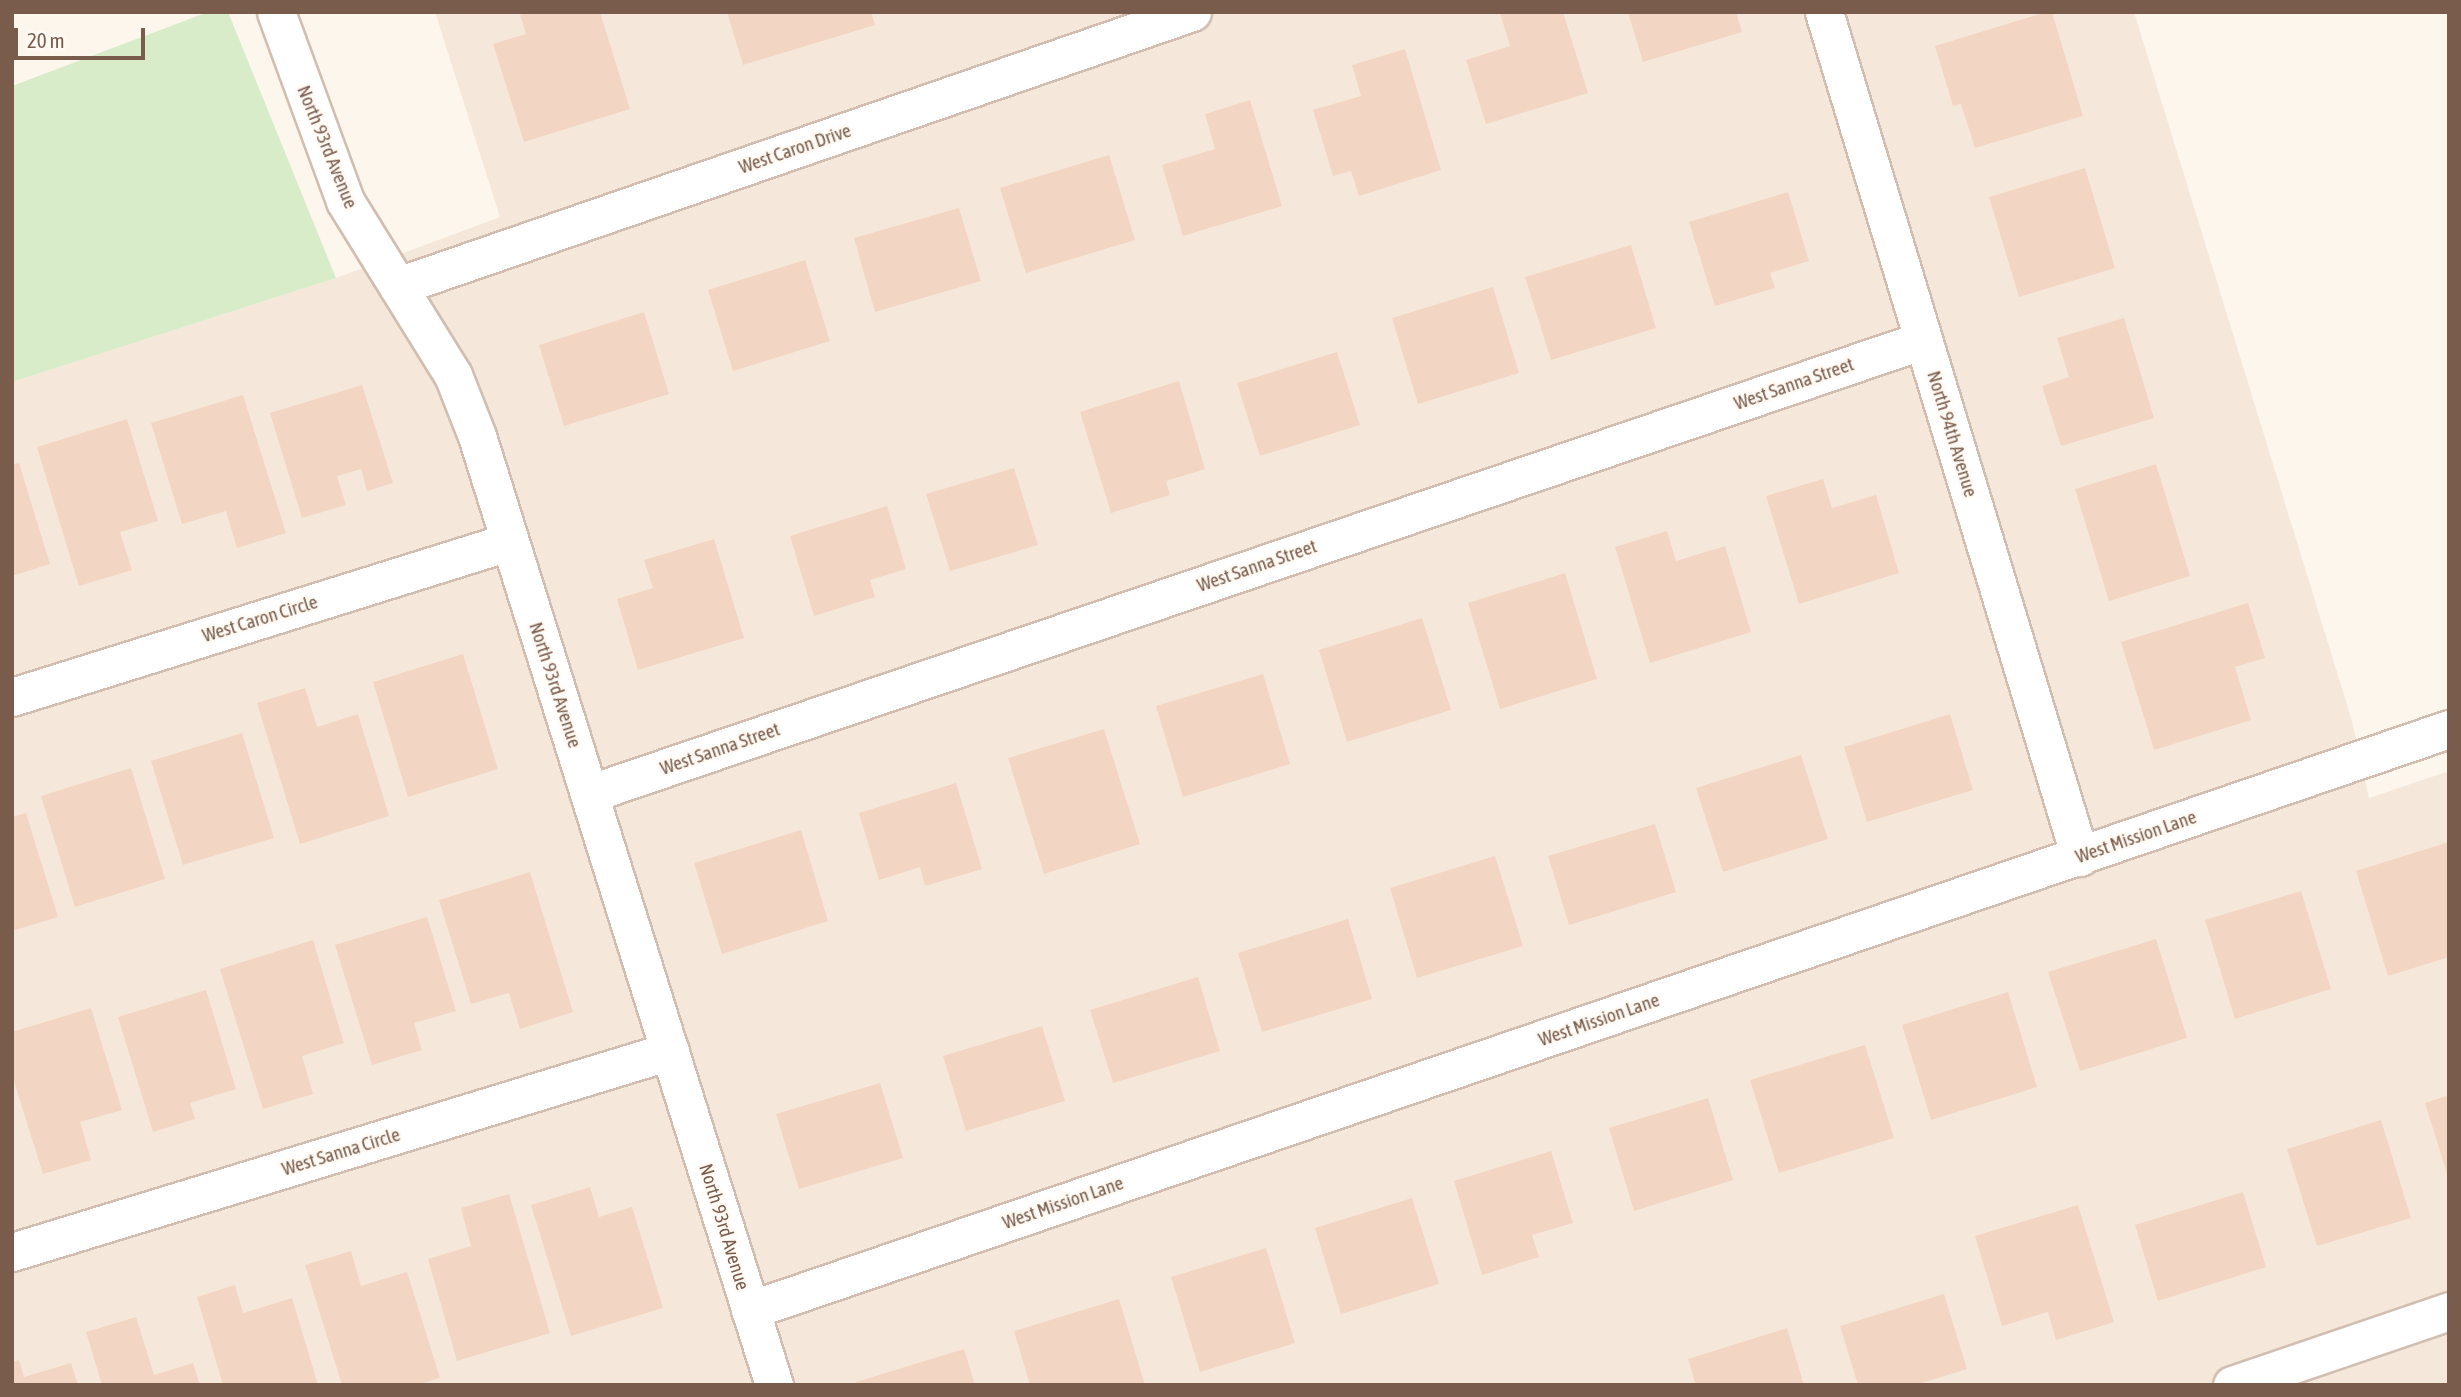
<!DOCTYPE html>
<style>
body{margin:0}
#map{position:relative;width:2461px;height:1397px;overflow:hidden;background:#fdf6ec;font-family:"Asap Condensed",sans-serif}
div>[style]{position:absolute}
[style*='--x']{left:calc(var(--x)*1px);top:calc(var(--y)*1px);width:calc(var(--w)*1px);rotate:calc(var(--a)*1deg)}
.residential>*{inset:0;background:#f5e8da}
.green>*{inset:0;background:#d8ecc9}
.building>*{inset:0;background:#f3d5c3}
.roads{filter:drop-shadow(2px 0 #d1beb0) drop-shadow(-2px 0 #d1beb0) drop-shadow(0 2px #d1beb0) drop-shadow(0 -2px #d1beb0)}
.minor>*{height:37px;margin:-18.5px;padding:0 18.5px;transform-origin:18.5px;border-radius:18.5px;background:#fff}
span{translate:-50% -50%;white-space:nowrap;text-align:center;line-height:1.15;-webkit-text-stroke:5px #fffaf3;paint-order:stroke}
.street-label{font-size:19px;color:#7a5c4d}
.frame{position:absolute;inset:0;border:14px solid #7a5c4d;pointer-events:none}
.scale{position:absolute;left:14px;top:28px;width:131px;height:32px;box-sizing:border-box;border:4px solid #7a5c4d;border-top:0;padding-left:9px;font-size:21px;line-height:24px;white-space:nowrap;color:#7a5c4d;-webkit-text-stroke:5px #fffaf3;paint-order:stroke}
</style>
<div id="map">
<div class="residential">
<i style="clip-path:polygon(435px 12px,2134px 12px,2352px 721px,2369px 798px,2449px 771px,2449px 1385px,12px 1385px,12px 382px,336px 278px,500px 217px)"></i>
</div>
<div class="green">
<i style="clip-path:polygon(208px 12px,228px 12px,336px 278px,12px 382px,12px 86px)"></i>
</div>
<div class="building">
<i style="clip-path:polygon(529px 12px,600px 12px,630px 109px,524px 142px,493px 44px,526px 34px,520px 15px)"></i>
<i style="clip-path:polygon(727px 12px,871px 12px,875px 25px,743px 65px)"></i>
<i style="clip-path:polygon(1563px 12px,1588px 93px,1486px 124px,1466px 60px,1510px 46px,1500px 13px)"></i>
<i style="clip-path:polygon(1628px 12px,1736px 12px,1742px 32px,1643px 62px)"></i>
<i style="clip-path:polygon(2046px 12px,2052px 12px,2083px 116px,1975px 148px,1961px 104px,1953px 106px,1935px 46px)"></i>
<i style="clip-path:polygon(1405px 49px,1441px 170px,1359px 196px,1351px 171px,1333px 176px,1313px 110px,1361px 96px,1352px 65px)"></i>
<i style="clip-path:polygon(1250px 100px,1282px 206px,1183px 236px,1162px 165px,1215px 149px,1205px 114px)"></i>
<i style="clip-path:polygon(1109px 155px,1135px 240px,1026px 273px,1000px 188px)"></i>
<i style="clip-path:polygon(2085px 168px,2115px 268px,2019px 297px,1989px 197px)"></i>
<i style="clip-path:polygon(1788px 192px,1809px 261px,1770px 273px,1775px 288px,1715px 306px,1689px 222px)"></i>
<i style="clip-path:polygon(959px 208px,981px 281px,875px 312px,854px 238px)"></i>
<i style="clip-path:polygon(1631px 245px,1656px 328px,1551px 360px,1525px 277px)"></i>
<i style="clip-path:polygon(805px 260px,830px 341px,733px 371px,708px 290px)"></i>
<i style="clip-path:polygon(1493px 287px,1519px 373px,1418px 404px,1392px 318px)"></i>
<i style="clip-path:polygon(644px 312px,669px 394px,564px 426px,539px 345px)"></i>
<i style="clip-path:polygon(2124px 318px,2154px 418px,2061px 446px,2042px 386px,2069px 377px,2057px 338px)"></i>
<i style="clip-path:polygon(1337px 352px,1360px 425px,1260px 456px,1237px 383px)"></i>
<i style="clip-path:polygon(1179px 381px,1205px 469px,1166px 481px,1170px 495px,1111px 513px,1080px 412px)"></i>
<i style="clip-path:polygon(362px 385px,393px 483px,367px 491px,361px 469px,337px 476px,346px 505px,302px 518px,270px 413px)"></i>
<i style="clip-path:polygon(243px 395px,286px 533px,237px 548px,226px 511px,182px 524px,151px 423px)"></i>
<i style="clip-path:polygon(127px 419px,158px 521px,120px 532px,132px 570px,79px 586px,37px 447px)"></i>
<i style="clip-path:polygon(19px 463px,50px 564px,12px 576px,12px 465px)"></i>
<i style="clip-path:polygon(2156px 464px,2190px 576px,2109px 601px,2075px 489px)"></i>
<i style="clip-path:polygon(1014px 468px,1038px 545px,950px 571px,926px 494px)"></i>
<i style="clip-path:polygon(1823px 479px,1832px 508px,1876px 495px,1899px 573px,1799px 604px,1766px 496px)"></i>
<i style="clip-path:polygon(887px 506px,906px 569px,870px 580px,875px 597px,814px 616px,790px 536px)"></i>
<i style="clip-path:polygon(1667px 531px,1676px 561px,1725px 546px,1751px 632px,1650px 663px,1615px 547px)"></i>
<i style="clip-path:polygon(714px 539px,744px 638px,638px 670px,617px 599px,653px 588px,644px 560px)"></i>
<i style="clip-path:polygon(1565px 573px,1597px 679px,1500px 709px,1468px 603px)"></i>
<i style="clip-path:polygon(2248px 603px,2265px 658px,2235px 667px,2251px 720px,2154px 750px,2121px 642px)"></i>
<i style="clip-path:polygon(1422px 618px,1451px 710px,1347px 742px,1319px 650px)"></i>
<i style="clip-path:polygon(463px 654px,498px 769px,408px 797px,373px 682px)"></i>
<i style="clip-path:polygon(1263px 674px,1290px 764px,1183px 797px,1156px 706px)"></i>
<i style="clip-path:polygon(305px 688px,317px 727px,358px 714px,389px 816px,300px 844px,257px 703px)"></i>
<i style="clip-path:polygon(1950px 714px,1973px 790px,1867px 822px,1844px 747px)"></i>
<i style="clip-path:polygon(1104px 729px,1140px 844px,1044px 874px,1008px 758px)"></i>
<i style="clip-path:polygon(242px 733px,274px 838px,183px 865px,151px 761px)"></i>
<i style="clip-path:polygon(1801px 755px,1828px 839px,1723px 872px,1696px 788px)"></i>
<i style="clip-path:polygon(131px 768px,165px 879px,75px 907px,41px 796px)"></i>
<i style="clip-path:polygon(956px 783px,982px 869px,925px 886px,920px 867px,879px 880px,859px 813px)"></i>
<i style="clip-path:polygon(26px 813px,58px 917px,12px 931px,12px 817px)"></i>
<i style="clip-path:polygon(1655px 824px,1676px 892px,1569px 925px,1548px 856px)"></i>
<i style="clip-path:polygon(801px 830px,828px 921px,722px 954px,694px 863px)"></i>
<i style="clip-path:polygon(2449px 842px,2449px 957px,2388px 976px,2356px 871px)"></i>
<i style="clip-path:polygon(1495px 856px,1523px 946px,1417px 978px,1390px 888px)"></i>
<i style="clip-path:polygon(530px 872px,573px 1012px,520px 1029px,509px 993px,471px 1004px,439px 900px)"></i>
<i style="clip-path:polygon(2301px 891px,2331px 989px,2235px 1019px,2205px 920px)"></i>
<i style="clip-path:polygon(427px 917px,456px 1011px,414px 1023px,422px 1050px,372px 1065px,335px 945px)"></i>
<i style="clip-path:polygon(1348px 919px,1372px 999px,1262px 1032px,1238px 953px)"></i>
<i style="clip-path:polygon(2156px 939px,2187px 1038px,2080px 1071px,2048px 972px)"></i>
<i style="clip-path:polygon(313px 940px,344px 1043px,302px 1056px,313px 1094px,263px 1109px,220px 969px)"></i>
<i style="clip-path:polygon(1198px 977px,1220px 1051px,1113px 1083px,1090px 1010px)"></i>
<i style="clip-path:polygon(206px 990px,236px 1089px,190px 1103px,195px 1119px,153px 1132px,118px 1017px)"></i>
<i style="clip-path:polygon(2008px 992px,2037px 1087px,1931px 1120px,1902px 1025px)"></i>
<i style="clip-path:polygon(91px 1008px,122px 1110px,80px 1122px,91px 1160px,43px 1174px,12px 1075px,12px 1032px)"></i>
<i style="clip-path:polygon(1042px 1026px,1065px 1101px,966px 1131px,943px 1056px)"></i>
<i style="clip-path:polygon(1865px 1045px,1894px 1138px,1779px 1173px,1750px 1080px)"></i>
<i style="clip-path:polygon(880px 1083px,903px 1158px,799px 1189px,776px 1114px)"></i>
<i style="clip-path:polygon(2449px 1095px,2449px 1177px,2448px 1177px,2425px 1103px)"></i>
<i style="clip-path:polygon(1708px 1098px,1733px 1180px,1634px 1211px,1609px 1128px)"></i>
<i style="clip-path:polygon(2381px 1120px,2411px 1218px,2317px 1246px,2287px 1149px)"></i>
<i style="clip-path:polygon(1551px 1151px,1573px 1223px,1532px 1235px,1539px 1257px,1482px 1275px,1454px 1181px)"></i>
<i style="clip-path:polygon(590px 1187px,599px 1217px,632px 1207px,663px 1308px,571px 1336px,531px 1205px)"></i>
<i style="clip-path:polygon(2243px 1192px,2266px 1267px,2158px 1301px,2135px 1225px)"></i>
<i style="clip-path:polygon(509px 1194px,550px 1333px,457px 1361px,428px 1259px,471px 1246px,461px 1208px)"></i>
<i style="clip-path:polygon(1412px 1198px,1439px 1284px,1341px 1314px,1315px 1228px)"></i>
<i style="clip-path:polygon(2078px 1205px,2114px 1322px,2056px 1340px,2048px 1312px,2002px 1326px,1975px 1236px)"></i>
<i style="clip-path:polygon(1266px 1248px,1295px 1343px,1200px 1372px,1171px 1277px)"></i>
<i style="clip-path:polygon(351px 1251px,361px 1286px,407px 1272px,440px 1378px,417px 1385px,342px 1385px,305px 1265px)"></i>
<i style="clip-path:polygon(235px 1285px,243px 1313px,292px 1298px,318px 1385px,223px 1385px,197px 1297px)"></i>
<i style="clip-path:polygon(1944px 1294px,1967px 1369px,1915px 1385px,1858px 1385px,1840px 1326px)"></i>
<i style="clip-path:polygon(1119px 1299px,1145px 1385px,1030px 1385px,1014px 1331px)"></i>
<i style="clip-path:polygon(136px 1317px,154px 1375px,193px 1363px,200px 1385px,102px 1385px,86px 1332px)"></i>
<i style="clip-path:polygon(1787px 1328px,1804px 1385px,1696px 1385px,1688px 1359px)"></i>
<i style="clip-path:polygon(964px 1349px,975px 1385px,857px 1385px,856px 1382px)"></i>
<i style="clip-path:polygon(19px 1360px,24px 1377px,71px 1363px,78px 1385px,12px 1385px,12px 1362px)"></i>
</div>
<div class="roads">
<div class="minor">
<i style="--x:276;--y:12;--w:201;--a:69.9"></i>
<i style="--x:345;--y:201;--w:205;--a:58.2"></i>
<i style="--x:453;--y:375;--w:66;--a:68.5"></i>
<i style="--x:477;--y:436;--w:994;--a:72.62"></i>
<i style="--x:1824;--y:12;--w:883;--a:73.15"></i>
<i style="--x:398;--y:286;--w:840;--a:-19.04"></i>
<i style="--x:12;--y:697;--w:520;--a:-17.35"></i>
<i style="--x:591;--y:793;--w:1407;--a:-18.78"></i>
<i style="--x:12;--y:1252;--w:688;--a:-16.99"></i>
<i style="--x:750;--y:1310;--w:1796;--a:-18.88"></i>
<i style="--x:2232;--y:1385;--w:229;--a:-18.8"></i>
</div>
</div>
<div class="street-label">
<span style="left:327px;top:147px;rotate:68deg">North 93rd Avenue</span>
<span style="left:795px;top:149px;rotate:-19deg">West Caron Drive</span>
<span style="left:1794px;top:384px;rotate:-19deg">West Sanna Street</span>
<span style="left:1952px;top:434px;rotate:73deg">North 94th Avenue</span>
<span style="left:1257px;top:566px;rotate:-19deg">West Sanna Street</span>
<span style="left:260px;top:619px;rotate:-17deg">West Caron Circle</span>
<span style="left:555px;top:685px;rotate:72deg">North 93rd Avenue</span>
<span style="left:720px;top:749px;rotate:-19deg">West Sanna Street</span>
<span style="left:2136px;top:837px;rotate:-19deg">West Mission Lane</span>
<span style="left:1599px;top:1020px;rotate:-19deg">West Mission Lane</span>
<span style="left:341px;top:1152px;rotate:-17deg">West Sanna Circle</span>
<span style="left:1063px;top:1203px;rotate:-19deg">West Mission Lane</span>
<span style="left:724px;top:1227px;rotate:73deg">North 93rd Avenue</span>
</div>
<div class="frame"></div>
<div class="scale">20 m</div>
</div>
